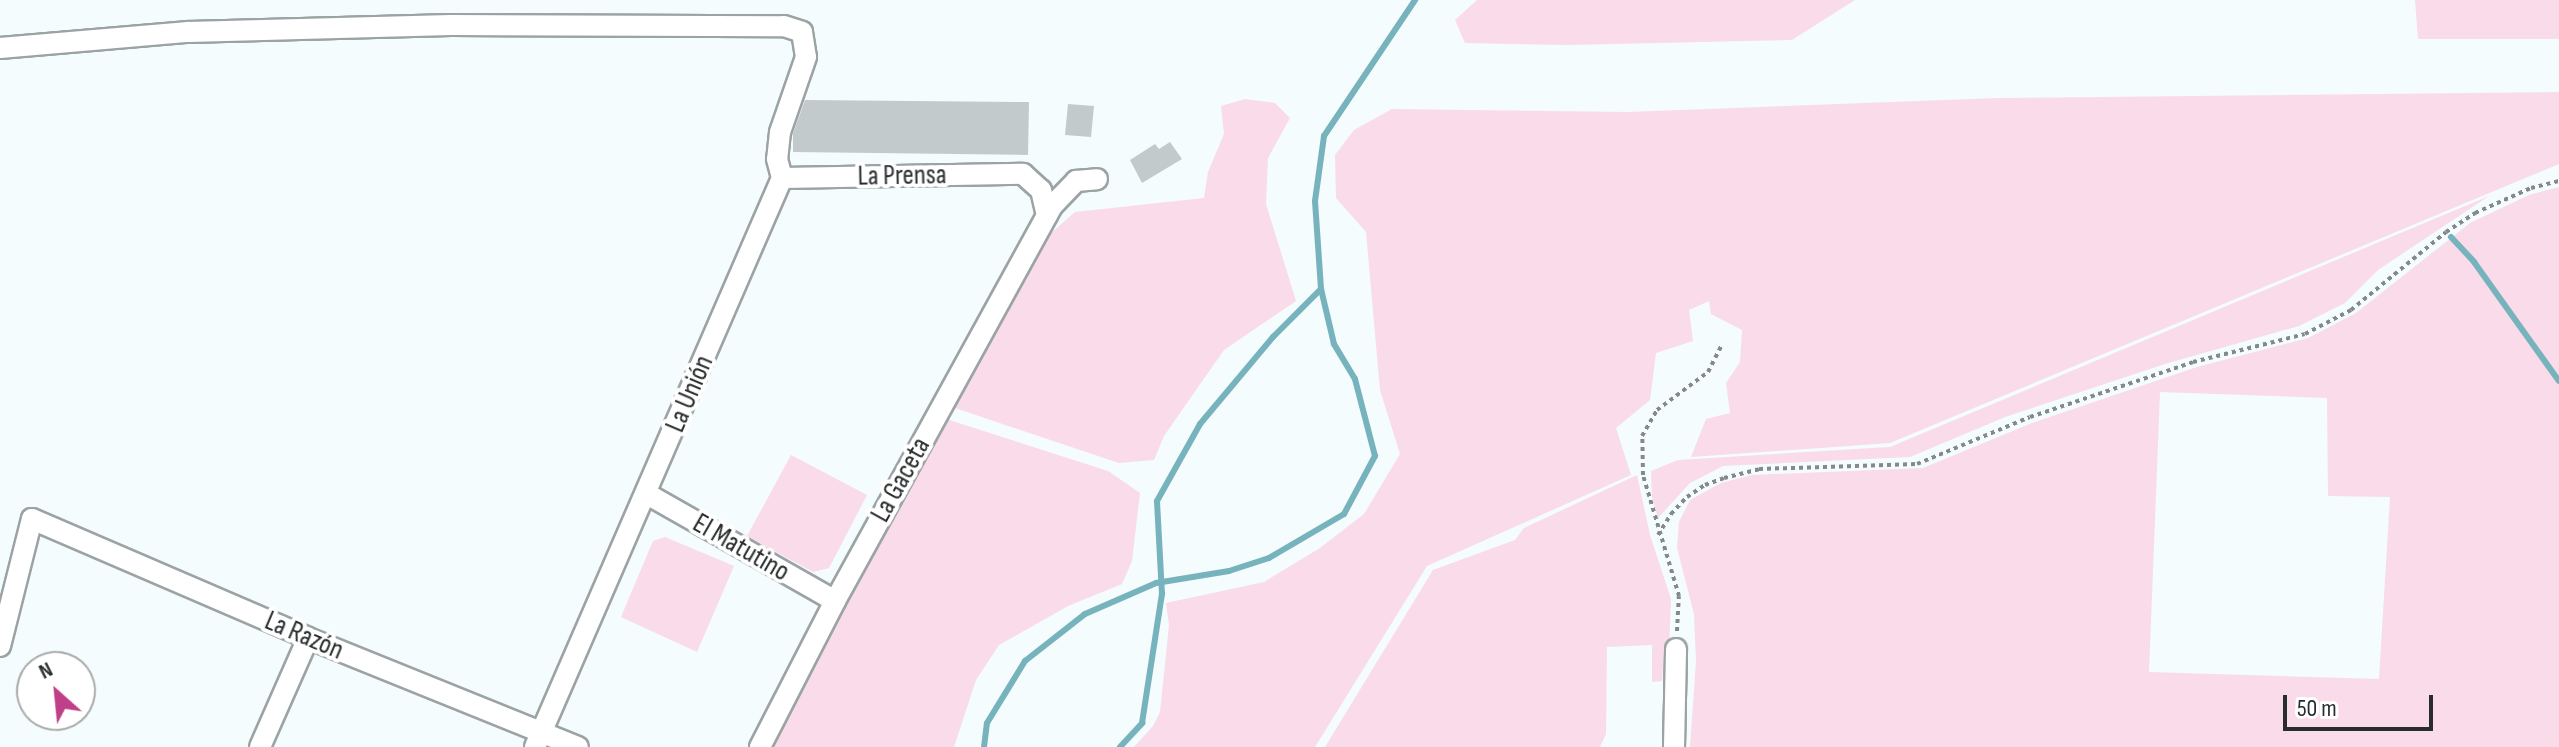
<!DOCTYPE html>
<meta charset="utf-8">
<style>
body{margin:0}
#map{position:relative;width:2559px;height:747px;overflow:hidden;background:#f4fcfd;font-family:"Sofia Sans Condensed",sans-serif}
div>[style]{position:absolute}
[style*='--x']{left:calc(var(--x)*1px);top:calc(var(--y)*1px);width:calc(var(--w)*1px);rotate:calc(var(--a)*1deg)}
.green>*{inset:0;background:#f9dbe9}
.stream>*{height:6px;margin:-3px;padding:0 3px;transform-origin:3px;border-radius:3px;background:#76b3bd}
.building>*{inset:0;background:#c2cacb}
.path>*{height:4px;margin-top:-2px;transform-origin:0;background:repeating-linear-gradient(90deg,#848a8b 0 4px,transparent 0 8px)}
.roads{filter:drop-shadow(2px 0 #9ba3a4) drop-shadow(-2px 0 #9ba3a4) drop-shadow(0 2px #9ba3a4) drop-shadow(0 -2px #9ba3a4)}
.minor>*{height:20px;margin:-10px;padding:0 10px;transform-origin:10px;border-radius:10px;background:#fff}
span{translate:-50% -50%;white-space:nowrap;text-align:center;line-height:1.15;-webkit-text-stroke:8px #fff;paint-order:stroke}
.street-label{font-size:28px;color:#292c2d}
.north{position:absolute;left:16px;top:651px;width:80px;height:80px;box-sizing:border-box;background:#fff;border:2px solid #a9abab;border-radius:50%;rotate:333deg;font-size:22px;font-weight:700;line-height:32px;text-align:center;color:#292c2d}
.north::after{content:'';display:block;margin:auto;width:28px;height:36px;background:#c03f89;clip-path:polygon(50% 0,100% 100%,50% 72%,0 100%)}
.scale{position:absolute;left:2283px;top:695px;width:150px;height:36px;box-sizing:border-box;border:4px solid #292c2d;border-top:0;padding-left:10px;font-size:24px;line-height:28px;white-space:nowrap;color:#292c2d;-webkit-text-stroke:6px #fff;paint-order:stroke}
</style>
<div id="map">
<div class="green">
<i style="clip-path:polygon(1477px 0,1855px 0,1792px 40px,1568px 45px,1465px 43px,1455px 20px)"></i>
<i style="clip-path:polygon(2415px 0,2559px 0,2559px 39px,2418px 39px)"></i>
<i style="clip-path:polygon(2559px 92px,2559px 164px,1890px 443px,1691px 457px,1706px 419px,1730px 413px,1726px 383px,1740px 362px,1742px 330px,1711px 314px,1709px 301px,1689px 310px,1693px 341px,1656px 353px,1650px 400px,1616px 428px,1631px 475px,1427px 566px,1315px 747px,1134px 747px,1153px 726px,1160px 712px,1169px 625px,1166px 603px,1264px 582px,1320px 548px,1364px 514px,1400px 454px,1380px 390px,1366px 232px,1336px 198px,1335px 155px,1354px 130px,1392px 109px,1628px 112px,1999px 98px)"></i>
<i style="clip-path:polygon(1245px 99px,1275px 103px,1290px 118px,1268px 158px,1266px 204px,1296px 301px,1224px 350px,1164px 436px,1154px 460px,1119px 463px,949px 406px,1049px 235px,1075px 212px,1204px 198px,1208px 172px,1224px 134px,1221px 106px)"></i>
<i style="clip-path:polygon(evenodd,2559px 187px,2559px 747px,1690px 747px,1696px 661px,1694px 614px,1677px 548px,1679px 522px,1690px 500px,1721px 483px,1752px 475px,1923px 468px,2032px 423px,2197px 367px,2308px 338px,2356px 313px,2470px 223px,2529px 195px,2559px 187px,2160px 392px,2327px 398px,2328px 496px,2390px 497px,2379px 679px,2149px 672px,2160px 392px)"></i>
<i style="clip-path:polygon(2489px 196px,2378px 270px,2345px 303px,2299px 326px,2165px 364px,2005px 417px,1910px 457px,1723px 466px,1690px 483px,1658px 518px,1652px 497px,1651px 471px,1678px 460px,1890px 447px)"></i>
<i style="clip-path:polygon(943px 418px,1108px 471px,1140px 493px,1132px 561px,1122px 584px,1068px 606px,999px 645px,976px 680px,954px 747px,768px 747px)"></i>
<i style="clip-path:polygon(791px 455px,867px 495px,829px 568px,813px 572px,747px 536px)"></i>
<i style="clip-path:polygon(1637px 475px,1650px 535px,1671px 599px,1669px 650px,1664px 651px,1662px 681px,1652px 682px,1652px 645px,1607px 647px,1606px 734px,1600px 747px,1325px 747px,1433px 570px,1515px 540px,1524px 528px)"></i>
<i style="clip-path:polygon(665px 537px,734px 566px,697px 652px,621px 617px,653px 541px)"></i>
</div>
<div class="stream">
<i style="--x:2451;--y:237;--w:34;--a:47"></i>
<i style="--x:2474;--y:262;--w:146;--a:54.5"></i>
<i style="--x:984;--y:747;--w:24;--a:-83"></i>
<i style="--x:987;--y:723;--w:73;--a:-58.5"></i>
<i style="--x:1025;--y:661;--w:76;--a:-38.1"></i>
<i style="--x:1085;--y:614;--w:77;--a:-23.6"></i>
<i style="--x:1156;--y:583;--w:74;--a:-9.3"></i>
<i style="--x:1229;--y:571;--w:42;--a:-18"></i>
<i style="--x:1269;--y:558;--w:87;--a:-30.4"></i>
<i style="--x:1344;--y:514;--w:66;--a:-61.9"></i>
<i style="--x:1375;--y:456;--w:80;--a:-104.6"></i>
<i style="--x:1355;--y:379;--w:41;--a:-121"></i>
<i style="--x:1334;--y:344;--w:57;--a:-103.3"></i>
<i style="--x:1120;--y:747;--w:33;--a:-47"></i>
<i style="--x:1142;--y:723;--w:131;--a:-81.2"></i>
<i style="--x:1162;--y:594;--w:93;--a:-93.1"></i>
<i style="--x:1157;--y:501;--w:88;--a:-60.8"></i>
<i style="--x:1200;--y:424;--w:114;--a:-50"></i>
<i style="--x:1273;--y:337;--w:68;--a:-45"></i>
<i style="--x:1321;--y:289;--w:88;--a:-93.9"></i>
<i style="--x:1315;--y:201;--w:66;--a:-82.1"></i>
<i style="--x:1324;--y:136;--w:164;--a:-56.2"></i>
</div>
<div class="building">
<i style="clip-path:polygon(805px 100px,1029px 102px,1028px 155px,793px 152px,793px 134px)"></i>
<i style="clip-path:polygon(1068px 104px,1094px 106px,1091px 137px,1065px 135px)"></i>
<i style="clip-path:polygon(1170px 142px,1182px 159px,1142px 183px,1130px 160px,1155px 144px,1159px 149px)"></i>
</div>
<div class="path">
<i style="--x:1658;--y:535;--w:25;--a:-58"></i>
<i style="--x:1671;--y:514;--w:23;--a:-47"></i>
<i style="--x:1687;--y:497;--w:22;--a:-34"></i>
<i style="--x:1705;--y:485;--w:20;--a:-20"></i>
<i style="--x:1724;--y:478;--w:36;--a:-14"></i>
<i style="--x:1759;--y:469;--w:158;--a:-1.8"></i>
<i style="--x:1917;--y:464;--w:122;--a:-22.6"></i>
<i style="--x:2030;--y:417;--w:172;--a:-18.6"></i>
<i style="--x:2193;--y:362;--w:115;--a:-14"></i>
<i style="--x:2305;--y:334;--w:52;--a:-27.6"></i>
<i style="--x:2351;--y:310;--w:123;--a:-39.4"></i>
<i style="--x:2446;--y:232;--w:35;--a:-33"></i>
<i style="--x:2475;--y:213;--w:61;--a:-24.1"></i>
<i style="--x:2531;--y:188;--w:29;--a:-14"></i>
<i style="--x:1677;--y:631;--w:35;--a:-87"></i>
<i style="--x:1679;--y:596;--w:126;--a:-106.6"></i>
<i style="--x:1643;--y:475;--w:39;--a:-91"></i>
<i style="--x:1642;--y:436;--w:30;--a:-60"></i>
<i style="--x:1657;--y:410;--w:64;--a:-36.7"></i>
<i style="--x:1708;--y:372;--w:30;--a:-63"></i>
</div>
<div class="roads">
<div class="minor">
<i style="--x:0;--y:48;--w:189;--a:-4.9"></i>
<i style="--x:188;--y:32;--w:263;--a:-1.5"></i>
<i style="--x:451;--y:25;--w:333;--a:0.2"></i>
<i style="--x:784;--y:26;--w:19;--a:18"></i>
<i style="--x:802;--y:32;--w:25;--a:81"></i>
<i style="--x:806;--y:57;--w:79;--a:109.1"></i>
<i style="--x:780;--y:132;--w:27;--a:96"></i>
<i style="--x:777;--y:159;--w:20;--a:75"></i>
<i style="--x:782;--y:178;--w:620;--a:113.47"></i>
<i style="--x:782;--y:178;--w:241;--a:-1"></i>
<i style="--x:1023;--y:174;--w:24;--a:42"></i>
<i style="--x:1041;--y:190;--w:26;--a:77"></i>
<i style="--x:647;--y:494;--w:216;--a:29.6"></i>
<i style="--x:0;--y:646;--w:131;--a:-75.9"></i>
<i style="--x:32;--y:519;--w:301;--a:23.3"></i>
<i style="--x:308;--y:638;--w:291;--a:22"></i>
<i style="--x:260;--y:747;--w:119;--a:-66.2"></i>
<i style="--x:760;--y:747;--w:164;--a:-62.8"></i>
<i style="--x:835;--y:601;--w:451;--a:-61.2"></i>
<i style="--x:1052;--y:206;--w:35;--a:-46"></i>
<i style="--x:1076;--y:181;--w:21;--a:-5"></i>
<i style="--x:1674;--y:747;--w:98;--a:-88.8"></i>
</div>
</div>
<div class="street-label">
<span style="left:902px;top:176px;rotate:-1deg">La Prensa</span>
<span style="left:690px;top:394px;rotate:-67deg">La Unión</span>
<span style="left:901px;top:480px;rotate:-61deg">La Gaceta</span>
<span style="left:741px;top:548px;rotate:30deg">El Matutino</span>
<span style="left:304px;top:636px;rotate:23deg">La Razón</span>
</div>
<div class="north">N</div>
<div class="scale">50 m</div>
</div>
